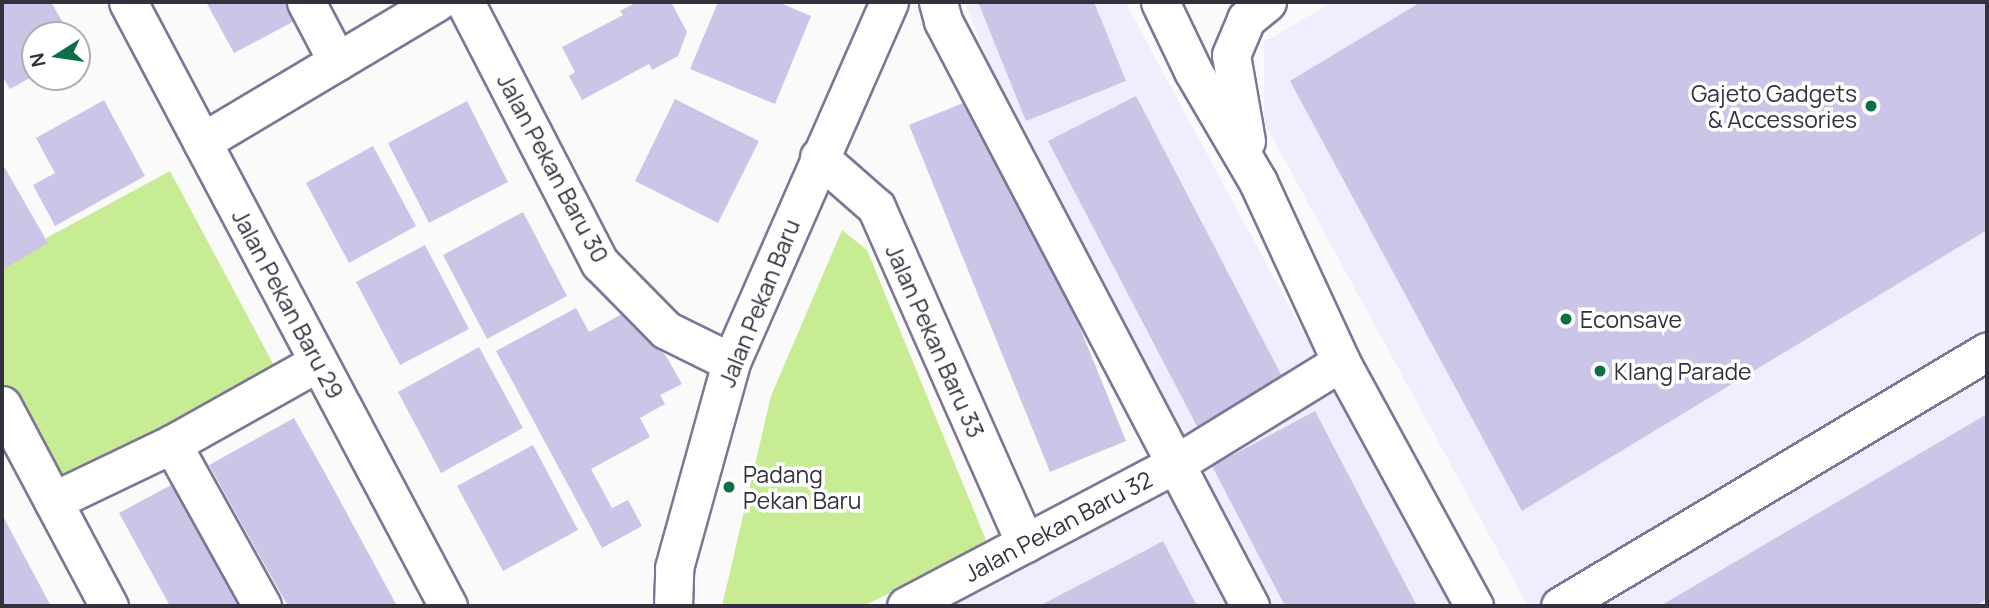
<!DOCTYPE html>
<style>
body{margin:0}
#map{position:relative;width:1989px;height:608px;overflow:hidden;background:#fafafa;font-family:Manrope,sans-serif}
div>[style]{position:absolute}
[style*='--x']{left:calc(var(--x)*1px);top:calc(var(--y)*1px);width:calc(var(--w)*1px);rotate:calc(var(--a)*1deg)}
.built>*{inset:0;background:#efedfe}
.green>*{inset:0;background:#c8ec93}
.building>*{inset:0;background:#cbc6e7}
.roads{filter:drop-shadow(2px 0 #7b7795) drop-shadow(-2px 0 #7b7795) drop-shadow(0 2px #7b7795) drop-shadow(0 -2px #7b7795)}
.minor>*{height:37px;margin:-18.5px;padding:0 18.5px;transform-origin:18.5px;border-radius:18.5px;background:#fff}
.dots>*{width:19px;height:19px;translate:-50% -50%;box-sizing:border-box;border:4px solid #fff;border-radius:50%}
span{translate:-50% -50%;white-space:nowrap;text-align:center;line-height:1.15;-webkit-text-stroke:7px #fff;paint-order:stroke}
.poi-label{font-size:23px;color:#33313e}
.right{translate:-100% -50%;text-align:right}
.left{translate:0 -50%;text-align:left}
.street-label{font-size:23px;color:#33313e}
.frame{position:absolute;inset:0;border:4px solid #33313e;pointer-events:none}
.north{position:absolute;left:21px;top:21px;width:70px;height:70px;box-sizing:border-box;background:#fff;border:2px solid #adadb2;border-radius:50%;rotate:258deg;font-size:19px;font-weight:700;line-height:28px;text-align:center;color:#33313e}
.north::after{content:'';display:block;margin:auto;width:24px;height:32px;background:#0c6f45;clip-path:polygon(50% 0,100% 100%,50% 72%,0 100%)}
</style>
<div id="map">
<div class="built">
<i style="clip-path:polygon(965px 2px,1125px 2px,1451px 606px,931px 606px,1190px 465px,1018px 142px)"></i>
<i style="clip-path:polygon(1333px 2px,1987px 2px,1987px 606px,1528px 606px,1264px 122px,1264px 42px)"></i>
</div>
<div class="green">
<i style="clip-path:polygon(170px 171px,277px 371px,52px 492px,2px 397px,2px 262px)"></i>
<i style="clip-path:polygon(842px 230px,867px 250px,986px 540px,943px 568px,863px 606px,722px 606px,771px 396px)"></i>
</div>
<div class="building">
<i style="clip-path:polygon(2px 2px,51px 2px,70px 35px,35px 35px,35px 75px,10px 89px,2px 76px)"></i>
<i style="clip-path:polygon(206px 2px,294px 2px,302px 17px,234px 53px)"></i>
<i style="clip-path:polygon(637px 2px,671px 2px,687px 32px,678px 56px,652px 70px,649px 64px,582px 100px,569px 76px,575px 72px,562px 47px,623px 15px,620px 11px)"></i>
<i style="clip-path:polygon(718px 2px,778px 2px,811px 16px,775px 104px,690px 69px)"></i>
<i style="clip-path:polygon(978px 2px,1094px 2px,1126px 81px,1026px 121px)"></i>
<i style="clip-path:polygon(1421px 2px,1987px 2px,1987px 230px,1522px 511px,1290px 81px)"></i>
<i style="clip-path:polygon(985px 94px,1126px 441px,1050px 472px,909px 125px)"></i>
<i style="clip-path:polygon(1136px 96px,1287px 386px,1200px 432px,1048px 141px)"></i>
<i style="clip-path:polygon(675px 99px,759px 141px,718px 223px,635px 181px)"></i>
<i style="clip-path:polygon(104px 100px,145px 176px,55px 226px,33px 185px,55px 173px,36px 138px)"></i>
<i style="clip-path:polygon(467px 101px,508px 182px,429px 223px,388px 143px)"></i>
<i style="clip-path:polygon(373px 146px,416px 226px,349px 263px,306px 183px)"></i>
<i style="clip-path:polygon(2px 163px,48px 243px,2px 270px)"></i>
<i style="clip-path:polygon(523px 212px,567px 296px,487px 339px,443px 255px)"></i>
<i style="clip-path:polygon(425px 245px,469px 329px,400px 365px,356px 282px)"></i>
<i style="clip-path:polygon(576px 308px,589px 332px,624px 313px,666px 356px,682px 384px,660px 395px,665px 404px,640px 418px,650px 437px,591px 469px,612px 508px,628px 500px,642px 526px,602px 548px,496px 351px)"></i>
<i style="clip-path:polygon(479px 347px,523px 428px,441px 473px,398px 392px)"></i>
<i style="clip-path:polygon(1315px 411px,1417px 606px,1285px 606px,1212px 466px)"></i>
<i style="clip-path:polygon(1987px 414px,1987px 599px,1975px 606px,1660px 606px)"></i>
<i style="clip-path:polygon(294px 418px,325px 473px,397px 606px,288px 606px,255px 548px,209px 465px)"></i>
<i style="clip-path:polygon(533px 445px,578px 530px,503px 571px,457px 486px)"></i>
<i style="clip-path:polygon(186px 477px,257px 606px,170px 606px,119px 513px)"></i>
<i style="clip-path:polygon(2px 513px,6px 522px,51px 606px,2px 606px)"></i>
<i style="clip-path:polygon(1163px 541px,1197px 606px,1039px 606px,1135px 556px)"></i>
</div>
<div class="roads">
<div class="minor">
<i style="--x:128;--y:2;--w:684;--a:62.09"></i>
<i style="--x:306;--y:2;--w:67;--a:62.3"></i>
<i style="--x:465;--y:2;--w:294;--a:62.7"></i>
<i style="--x:600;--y:263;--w:94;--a:45.4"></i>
<i style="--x:666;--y:330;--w:72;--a:26.2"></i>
<i style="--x:938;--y:2;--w:20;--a:75"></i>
<i style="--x:943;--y:21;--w:661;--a:62.31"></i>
<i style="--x:1160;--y:2;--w:76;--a:64.4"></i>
<i style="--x:1193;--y:71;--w:129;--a:59.6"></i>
<i style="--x:1258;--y:182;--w:198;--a:65.2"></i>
<i style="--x:1341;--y:362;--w:278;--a:61.4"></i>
<i style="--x:1246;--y:141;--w:87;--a:-99.9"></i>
<i style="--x:1231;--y:55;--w:39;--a:-67"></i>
<i style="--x:1246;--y:19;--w:27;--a:-39"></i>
<i style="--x:202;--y:142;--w:274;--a:-30.8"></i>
<i style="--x:819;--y:157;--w:76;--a:41.3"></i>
<i style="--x:876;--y:207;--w:368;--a:66.1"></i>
<i style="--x:2;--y:405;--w:228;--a:62"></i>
<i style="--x:172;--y:444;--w:185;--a:60.9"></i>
<i style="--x:53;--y:501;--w:132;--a:-25.6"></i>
<i style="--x:172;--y:444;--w:167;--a:-29.3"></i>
<i style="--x:673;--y:606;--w:38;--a:-88"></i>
<i style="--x:674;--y:568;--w:214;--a:-74.5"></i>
<i style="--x:731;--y:362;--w:393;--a:-66.3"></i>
<i style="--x:906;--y:606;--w:301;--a:-27.8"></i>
<i style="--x:1172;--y:466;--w:198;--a:-31.6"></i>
<i style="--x:1560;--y:606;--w:497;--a:-30.8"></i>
</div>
</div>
<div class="dots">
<i style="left:1871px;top:106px;background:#0c6f45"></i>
<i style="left:1566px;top:319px;background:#0c6f45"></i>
<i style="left:1600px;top:371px;background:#0c6f45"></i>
<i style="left:729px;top:487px;background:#0c6f45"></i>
</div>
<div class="poi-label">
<span class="right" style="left:1857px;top:106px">Gajeto Gadgets<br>&amp; Accessories</span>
<span class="left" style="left:1580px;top:319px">Econsave</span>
<span class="left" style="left:1614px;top:371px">Klang Parade</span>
<span class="left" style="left:743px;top:487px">Padang<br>Pekan Baru</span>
</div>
<div class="street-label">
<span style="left:553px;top:168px;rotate:62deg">Jalan Pekan Baru 30</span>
<span style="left:759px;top:303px;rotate:-68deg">Jalan Pekan Baru</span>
<span style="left:288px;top:304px;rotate:62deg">Jalan Pekan Baru 29</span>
<span style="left:935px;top:341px;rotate:66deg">Jalan Pekan Baru 33</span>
<span style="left:1058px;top:526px;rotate:-28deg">Jalan Pekan Baru 32</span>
</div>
<div class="frame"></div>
<div class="north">N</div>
</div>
